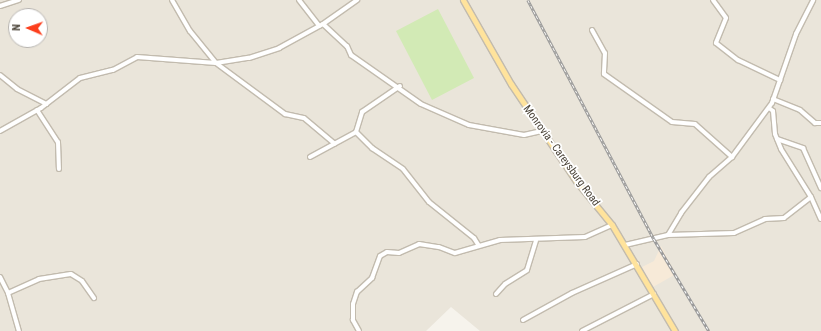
<!DOCTYPE html>
<style>
body{margin:0}
#map{position:relative;width:821px;height:331px;overflow:hidden;background:#f6f3ec;font-family:"Roboto Condensed",sans-serif}
div>[style]{position:absolute}
[style*='--x']{left:calc(var(--x)*1px);top:calc(var(--y)*1px);width:calc(var(--w)*1px);rotate:calc(var(--a)*1deg)}
.residential>*{inset:0;background:#eae5da}
.commercial>*{inset:0;background:#f7ead8}
.green>*{inset:0;background:#d2eab5}
.roads{filter:drop-shadow(1px 0 #c2bbae) drop-shadow(-1px 0 #c2bbae) drop-shadow(0 1px #c2bbae) drop-shadow(0 -1px #c2bbae)}
.minor>*{height:4px;margin:-2px;padding:0 2px;transform-origin:2px;border-radius:2px;background:#fff}
.major>*{height:5px;margin:-2.5px;padding:0 2.5px;transform-origin:2.5px;border-radius:2.5px;background:#ffe39c}
.rail>*{height:2.5px;margin-top:-1.25px;transform-origin:0;background:repeating-linear-gradient(90deg,#fff 0 3px,#9a9a9a 0 6px);box-sizing:border-box;border-block:1px solid #9a9a9a}
span{translate:-50% -50%;white-space:nowrap;text-align:center;line-height:1.15;-webkit-text-stroke:3.5px #fff;paint-order:stroke}
.street-label{font-size:11px;color:#4b4439}
.north{position:absolute;left:8px;top:8px;width:40px;height:40px;box-sizing:border-box;background:#fff;border:1px solid #b7b4b0;border-radius:50%;rotate:272deg;font-size:11px;font-weight:700;line-height:16px;text-align:center;color:#4b4439}
.north::after{content:'';display:block;margin:auto;width:14px;height:18px;background:#fc3f1d;clip-path:polygon(50% 0,100% 100%,50% 72%,0 100%)}
</style>
<div id="map">
<div class="residential">
<i style="clip-path:polygon(evenodd,0 0,821px 0,821px 331px,480px 331px,451px 307px,426px 331px,0 331px,0 0,16px 16px,40px 16px,40px 40px,16px 40px,16px 16px)"></i>
</div>
<div class="commercial">
<i style="clip-path:polygon(661px 246px,676px 274px,653px 287px,642px 267px,654px 261px)"></i>
</div>
<div class="green">
<i style="clip-path:polygon(438px 9px,474px 78px,432px 100px,396px 31px)"></i>
</div>
<div class="roads">
<div class="minor">
<i style="--x:172;--y:0;--w:36;--a:60"></i>
<i style="--x:190;--y:31;--w:41;--a:50.9"></i>
<i style="--x:216;--y:63;--w:86;--a:36.5"></i>
<i style="--x:285;--y:114;--w:19;--a:12"></i>
<i style="--x:304;--y:118;--w:40;--a:40"></i>
<i style="--x:299;--y:0;--w:33;--a:52"></i>
<i style="--x:713;--y:0;--w:22;--a:54"></i>
<i style="--x:726;--y:18;--w:27;--a:112"></i>
<i style="--x:716;--y:43;--w:28;--a:38"></i>
<i style="--x:738;--y:60;--w:47;--a:25.5"></i>
<i style="--x:0;--y:6;--w:20;--a:-18"></i>
<i style="--x:323;--y:24;--w:33;--a:43"></i>
<i style="--x:347;--y:46;--w:10;--a:66"></i>
<i style="--x:351;--y:55;--w:85;--a:35"></i>
<i style="--x:421;--y:104;--w:52;--a:23.6"></i>
<i style="--x:469;--y:125;--w:56;--a:10.3"></i>
<i style="--x:524;--y:135;--w:18;--a:-13"></i>
<i style="--x:592;--y:30;--w:26;--a:61"></i>
<i style="--x:605;--y:53;--w:21;--a:93"></i>
<i style="--x:604;--y:74;--w:83;--a:35.2"></i>
<i style="--x:672;--y:122;--w:23;--a:5"></i>
<i style="--x:695;--y:124;--w:50;--a:41.7"></i>
<i style="--x:0;--y:75;--w:22;--a:39"></i>
<i style="--x:17;--y:89;--w:33;--a:27"></i>
<i style="--x:773;--y:99;--w:29;--a:22"></i>
<i style="--x:800;--y:110;--w:20;--a:41"></i>
<i style="--x:815;--y:123;--w:6;--a:0"></i>
<i style="--x:769;--y:108;--w:5;--a:37"></i>
<i style="--x:773;--y:111;--w:23;--a:85"></i>
<i style="--x:775;--y:134;--w:16;--a:68"></i>
<i style="--x:781;--y:149;--w:57;--a:58"></i>
<i style="--x:811;--y:197;--w:24;--a:66"></i>
<i style="--x:37;--y:110;--w:38;--a:57"></i>
<i style="--x:58;--y:142;--w:27;--a:88"></i>
<i style="--x:0;--y:131;--w:47;--a:-29.3"></i>
<i style="--x:41;--y:108;--w:49;--a:-37.6"></i>
<i style="--x:80;--y:78;--w:34;--a:-14"></i>
<i style="--x:113;--y:70;--w:27;--a:-28"></i>
<i style="--x:137;--y:57;--w:79;--a:4.3"></i>
<i style="--x:216;--y:63;--w:33;--a:-9"></i>
<i style="--x:249;--y:58;--w:32;--a:-18"></i>
<i style="--x:279;--y:48;--w:50;--a:-28.6"></i>
<i style="--x:323;--y:24;--w:42;--a:-35.2"></i>
<i style="--x:356;--y:132;--w:21;--a:-73"></i>
<i style="--x:362;--y:112;--w:46;--a:-34.4"></i>
<i style="--x:777;--y:139;--w:28;--a:19"></i>
<i style="--x:803;--y:148;--w:44;--a:65.8"></i>
<i style="--x:310;--y:157;--w:52;--a:-28.5"></i>
<i style="--x:356;--y:132;--w:23;--a:45"></i>
<i style="--x:372;--y:148;--w:37;--a:34"></i>
<i style="--x:403;--y:169;--w:42;--a:51.8"></i>
<i style="--x:429;--y:202;--w:58;--a:38.7"></i>
<i style="--x:474;--y:238;--w:9;--a:58"></i>
<i style="--x:668;--y:235;--w:66;--a:-1.7"></i>
<i style="--x:734;--y:233;--w:34;--a:-24"></i>
<i style="--x:765;--y:219;--w:19;--a:-3"></i>
<i style="--x:784;--y:218;--w:34;--a:-38"></i>
<i style="--x:625;--y:245;--w:44;--a:-13.1"></i>
<i style="--x:668;--y:235;--w:26;--a:-59"></i>
<i style="--x:681;--y:213;--w:46;--a:-52.1"></i>
<i style="--x:709;--y:177;--w:30;--a:-41"></i>
<i style="--x:732;--y:157;--w:67;--a:-53.5"></i>
<i style="--x:772;--y:103;--w:73;--a:-70.8"></i>
<i style="--x:796;--y:34;--w:38;--a:-63"></i>
<i style="--x:0;--y:277;--w:18;--a:63"></i>
<i style="--x:8;--y:293;--w:40;--a:74"></i>
<i style="--x:8;--y:293;--w:34;--a:-24"></i>
<i style="--x:39;--y:279;--w:32;--a:-9"></i>
<i style="--x:71;--y:274;--w:13;--a:32"></i>
<i style="--x:82;--y:281;--w:21;--a:55"></i>
<i style="--x:496;--y:294;--w:13;--a:-48"></i>
<i style="--x:505;--y:284;--w:26;--a:-32"></i>
<i style="--x:527;--y:270;--w:31;--a:-73"></i>
<i style="--x:523;--y:320;--w:56;--a:-28.9"></i>
<i style="--x:572;--y:293;--w:71;--a:-24"></i>
<i style="--x:359;--y:331;--w:13;--a:-119"></i>
<i style="--x:353;--y:320;--w:16;--a:-90"></i>
<i style="--x:353;--y:304;--w:13;--a:-72"></i>
<i style="--x:357;--y:292;--w:21;--a:-43"></i>
<i style="--x:372;--y:278;--w:23;--a:-70"></i>
<i style="--x:380;--y:256;--w:8;--a:-30"></i>
<i style="--x:387;--y:252;--w:12;--a:5"></i>
<i style="--x:399;--y:253;--w:22;--a:-24"></i>
<i style="--x:419;--y:244;--w:20;--a:9"></i>
<i style="--x:439;--y:247;--w:17;--a:21"></i>
<i style="--x:455;--y:253;--w:47;--a:-16.1"></i>
<i style="--x:500;--y:240;--w:85;--a:-2"></i>
<i style="--x:585;--y:237;--w:30;--a:-24"></i>
<i style="--x:582;--y:331;--w:81;--a:-27.2"></i>
</div>
<div class="major">
<i style="--x:463;--y:0;--w:97;--a:60.3"></i>
<i style="--x:511;--y:84;--w:117;--a:56.2"></i>
<i style="--x:576;--y:181;--w:57;--a:50.7"></i>
<i style="--x:612;--y:225;--w:123;--a:59.3"></i>
</div>
</div>
<div class="rail">
<i style="--x:528;--y:0;--w:270;--a:62.2"></i>
<i style="--x:654;--y:239;--w:107;--a:59.1"></i>
</div>
<div class="street-label">
<span style="left:561px;top:156px;rotate:54deg">Monrovia - Careysburg Road</span>
</div>
<div class="north">N</div>
</div>
